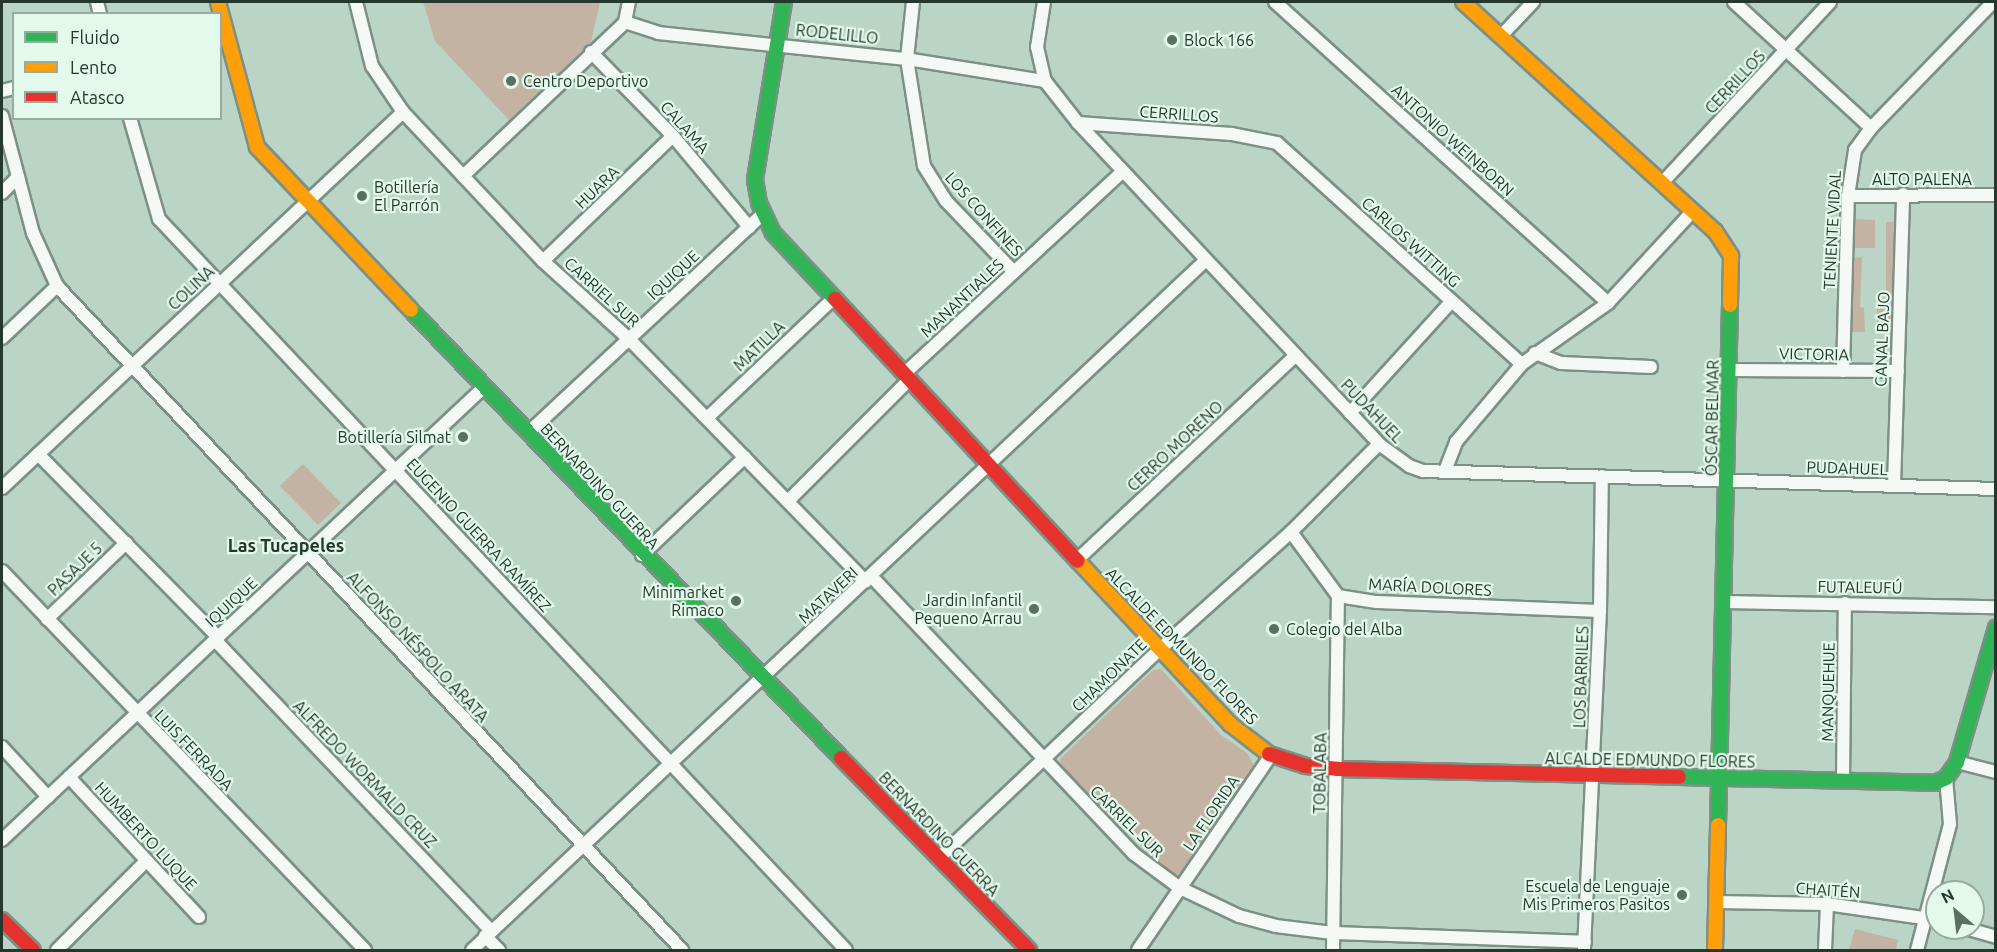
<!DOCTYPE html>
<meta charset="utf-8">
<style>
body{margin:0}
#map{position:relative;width:1997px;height:952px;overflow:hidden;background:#bad4c5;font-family:Ubuntu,sans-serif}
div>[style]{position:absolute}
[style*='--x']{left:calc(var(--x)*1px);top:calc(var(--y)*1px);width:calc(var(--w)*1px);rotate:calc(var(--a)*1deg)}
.green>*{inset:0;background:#c4b3a3}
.roads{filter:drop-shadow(2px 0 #7c9085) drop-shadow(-2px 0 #7c9085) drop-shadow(0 2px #7c9085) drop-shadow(0 -2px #7c9085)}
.street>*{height:12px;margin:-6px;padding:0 6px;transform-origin:6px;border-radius:6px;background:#f5f9f6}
.fast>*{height:14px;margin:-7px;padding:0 7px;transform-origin:7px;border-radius:7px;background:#30b455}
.slow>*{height:14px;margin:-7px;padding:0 7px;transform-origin:7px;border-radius:7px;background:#ff9f0a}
.jam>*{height:14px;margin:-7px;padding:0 7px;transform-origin:7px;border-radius:7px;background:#e5322d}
.dots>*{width:16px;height:16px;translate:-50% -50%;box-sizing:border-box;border:3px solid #e2f9eb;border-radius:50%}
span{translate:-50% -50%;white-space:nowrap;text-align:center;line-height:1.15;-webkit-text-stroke:4.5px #e2f9eb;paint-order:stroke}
.street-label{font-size:16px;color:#25382d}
.poi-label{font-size:16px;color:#25382d}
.left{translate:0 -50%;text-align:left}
.right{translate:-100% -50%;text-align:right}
.neighbourhood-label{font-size:18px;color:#25382d;font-weight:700}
.frame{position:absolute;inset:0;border:3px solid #25382d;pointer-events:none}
.legend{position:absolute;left:12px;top:12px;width:210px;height:108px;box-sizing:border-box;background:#e2f9eb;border:2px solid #96ac9f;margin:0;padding:8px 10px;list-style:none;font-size:18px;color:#25382d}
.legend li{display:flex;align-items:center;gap:12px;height:30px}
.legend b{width:30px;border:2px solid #96ac9f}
.north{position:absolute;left:1925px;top:880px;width:60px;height:60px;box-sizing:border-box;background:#e2f9eb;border:2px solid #96ac9f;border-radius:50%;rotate:332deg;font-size:16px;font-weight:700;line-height:24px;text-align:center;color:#25382d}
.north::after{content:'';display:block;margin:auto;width:21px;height:27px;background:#596f62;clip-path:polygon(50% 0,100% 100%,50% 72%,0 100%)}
</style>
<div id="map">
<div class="green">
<i style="clip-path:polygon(423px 2px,600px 2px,591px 42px,509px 120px,435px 41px)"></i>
<i style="clip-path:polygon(1851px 219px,1875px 220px,1875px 248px,1854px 248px)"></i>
<i style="clip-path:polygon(1886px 222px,1897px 222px,1896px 296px,1886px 296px)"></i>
<i style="clip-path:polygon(1862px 257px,1860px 307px,1864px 308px,1865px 332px,1851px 332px,1853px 258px)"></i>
<i style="clip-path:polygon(1877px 308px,1896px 308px,1896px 331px,1877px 331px)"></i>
<i style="clip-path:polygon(303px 464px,341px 503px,318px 525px,280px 486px)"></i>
<i style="clip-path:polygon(1161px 669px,1221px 735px,1247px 753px,1256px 769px,1185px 870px,1174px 876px,1062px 771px,1060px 759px,1153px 670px)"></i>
<i style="clip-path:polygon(1855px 929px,1898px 940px,1896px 950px,1849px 950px)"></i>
</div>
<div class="roads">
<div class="street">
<i style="--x:97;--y:2;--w:12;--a:76"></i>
<i style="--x:356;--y:2;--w:66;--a:76"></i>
<i style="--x:372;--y:66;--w:55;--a:56"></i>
<i style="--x:403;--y:112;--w:204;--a:46.8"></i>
<i style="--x:543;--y:261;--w:116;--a:42.2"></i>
<i style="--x:629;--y:339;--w:339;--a:45.7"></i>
<i style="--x:913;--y:2;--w:57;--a:96"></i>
<i style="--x:907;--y:59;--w:108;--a:81"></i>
<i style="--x:924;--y:166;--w:41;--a:57.8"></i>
<i style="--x:946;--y:201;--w:98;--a:46.2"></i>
<i style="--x:1044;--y:2;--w:46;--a:98.8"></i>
<i style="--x:1037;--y:47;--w:35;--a:77"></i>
<i style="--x:1045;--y:81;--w:53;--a:51.8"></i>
<i style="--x:1078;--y:123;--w:440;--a:46.8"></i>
<i style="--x:1379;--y:444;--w:37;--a:36"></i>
<i style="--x:1409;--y:466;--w:15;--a:20"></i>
<i style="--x:1423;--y:471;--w:573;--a:1.8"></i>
<i style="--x:1275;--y:2;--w:449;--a:42.1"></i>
<i style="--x:1734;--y:2;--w:186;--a:42.6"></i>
<i style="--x:625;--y:22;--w:35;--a:18"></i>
<i style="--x:658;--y:33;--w:250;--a:6"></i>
<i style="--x:907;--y:59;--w:140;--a:9.1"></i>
<i style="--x:1501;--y:36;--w:47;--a:-46.7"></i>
<i style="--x:591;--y:52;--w:117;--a:45.7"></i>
<i style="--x:673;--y:136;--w:119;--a:50.1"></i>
<i style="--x:2;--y:91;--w:12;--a:-14"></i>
<i style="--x:2;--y:116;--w:121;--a:75.2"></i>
<i style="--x:33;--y:233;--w:58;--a:65.6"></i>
<i style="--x:57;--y:286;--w:912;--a:46.73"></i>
<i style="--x:130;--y:118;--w:105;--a:74"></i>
<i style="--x:159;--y:219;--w:1003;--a:46.78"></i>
<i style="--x:1078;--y:123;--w:154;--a:4.1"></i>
<i style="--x:1232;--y:134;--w:46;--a:11.3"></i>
<i style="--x:1277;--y:143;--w:330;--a:42.1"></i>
<i style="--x:463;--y:176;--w:224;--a:-43.5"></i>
<i style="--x:625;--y:22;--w:20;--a:-79"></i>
<i style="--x:1662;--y:183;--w:247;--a:-47.1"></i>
<i style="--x:2;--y:193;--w:23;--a:-45"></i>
<i style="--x:1848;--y:196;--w:148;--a:-0.4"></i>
<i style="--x:543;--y:261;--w:180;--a:-43.9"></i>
<i style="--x:2;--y:338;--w:76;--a:-43.4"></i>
<i style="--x:1535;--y:353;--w:28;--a:21"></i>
<i style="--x:1561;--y:363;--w:90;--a:2.5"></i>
<i style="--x:1730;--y:370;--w:168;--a:0.3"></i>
<i style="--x:1843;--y:371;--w:175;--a:-88.4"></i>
<i style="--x:1848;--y:196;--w:47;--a:-81.3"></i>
<i style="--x:1855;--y:150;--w:27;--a:-54"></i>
<i style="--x:1871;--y:128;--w:175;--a:-45.9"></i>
<i style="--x:904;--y:374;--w:297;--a:-42.8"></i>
<i style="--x:1350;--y:413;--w:151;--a:-47.7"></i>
<i style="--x:707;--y:418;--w:173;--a:-43.4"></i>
<i style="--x:528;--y:433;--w:320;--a:-43"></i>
<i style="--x:38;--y:454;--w:257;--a:45.5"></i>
<i style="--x:1445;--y:471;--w:31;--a:-69"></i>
<i style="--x:1456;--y:442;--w:102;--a:-49.8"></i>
<i style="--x:1522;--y:364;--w:105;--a:-35.3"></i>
<i style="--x:1608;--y:303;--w:125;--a:-47.3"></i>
<i style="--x:1894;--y:486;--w:292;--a:-88.2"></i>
<i style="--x:2;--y:488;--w:550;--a:-43.16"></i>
<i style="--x:788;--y:501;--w:171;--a:-45"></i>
<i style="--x:1291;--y:532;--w:79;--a:53.7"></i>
<i style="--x:1338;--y:596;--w:39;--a:9"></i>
<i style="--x:1377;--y:602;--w:223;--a:2.3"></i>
<i style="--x:642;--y:555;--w:142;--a:-43.6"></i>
<i style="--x:1077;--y:560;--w:299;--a:-43.1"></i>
<i style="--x:2;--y:571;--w:525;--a:46.24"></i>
<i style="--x:872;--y:577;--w:381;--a:46.6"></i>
<i style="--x:1134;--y:854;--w:57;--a:36.5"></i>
<i style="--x:1180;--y:888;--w:65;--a:25.4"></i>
<i style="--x:1239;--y:916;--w:38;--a:15"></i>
<i style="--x:1276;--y:926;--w:57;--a:7"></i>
<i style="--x:1333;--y:933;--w:252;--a:2"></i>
<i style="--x:1724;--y:602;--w:272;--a:1.1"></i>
<i style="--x:47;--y:619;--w:110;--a:-43.9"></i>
<i style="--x:215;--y:640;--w:401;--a:46.5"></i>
<i style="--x:2;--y:747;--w:68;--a:47.4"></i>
<i style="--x:1957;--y:762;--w:40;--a:14.4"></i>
<i style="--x:69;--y:777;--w:191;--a:47.1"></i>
<i style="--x:1843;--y:781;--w:178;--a:-89.4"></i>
<i style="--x:2;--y:840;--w:661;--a:-43.22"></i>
<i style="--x:941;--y:856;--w:301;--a:-43.4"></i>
<i style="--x:1160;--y:649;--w:176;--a:-41.8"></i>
<i style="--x:1291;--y:532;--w:124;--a:-45"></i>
<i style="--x:1717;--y:902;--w:110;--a:1"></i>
<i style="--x:1827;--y:904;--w:111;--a:8.3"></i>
<i style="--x:1965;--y:928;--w:32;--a:16"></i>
<i style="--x:485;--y:936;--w:20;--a:45"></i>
<i style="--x:1584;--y:949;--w:338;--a:-87.3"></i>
<i style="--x:1600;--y:611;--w:135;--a:-89.2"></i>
<i style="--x:57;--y:950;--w:126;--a:-45"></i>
<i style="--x:472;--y:950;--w:1006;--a:-43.23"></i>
<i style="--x:1138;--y:950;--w:236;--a:-55.7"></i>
<i style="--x:1333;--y:950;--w:354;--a:-89.2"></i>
<i style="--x:1825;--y:950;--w:46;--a:-87.5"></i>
<i style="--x:1917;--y:950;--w:130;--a:-75.3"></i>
<i style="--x:1950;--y:824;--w:46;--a:-95"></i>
</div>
<div class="fast">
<i style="--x:784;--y:2;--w:180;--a:99.3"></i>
<i style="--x:755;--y:180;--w:23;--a:80"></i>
<i style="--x:759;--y:203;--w:33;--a:65"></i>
<i style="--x:773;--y:233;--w:91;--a:46.8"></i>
<i style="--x:411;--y:310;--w:621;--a:46.17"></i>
<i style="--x:1679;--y:777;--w:256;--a:1.3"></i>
<i style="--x:1935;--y:783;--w:12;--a:-24"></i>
<i style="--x:1946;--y:778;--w:19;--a:-55"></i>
<i style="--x:1957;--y:762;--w:140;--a:-73.8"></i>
<i style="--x:1718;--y:825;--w:520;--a:-88.68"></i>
</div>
<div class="slow">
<i style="--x:218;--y:2;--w:150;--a:74.9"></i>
<i style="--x:257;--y:147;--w:224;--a:46.6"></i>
<i style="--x:1463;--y:2;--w:341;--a:42.3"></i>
<i style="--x:1715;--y:231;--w:30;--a:57"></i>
<i style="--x:1731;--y:256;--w:49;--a:91.2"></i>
<i style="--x:1078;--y:561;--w:223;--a:47"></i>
<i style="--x:1230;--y:724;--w:49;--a:37.6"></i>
<i style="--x:1715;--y:950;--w:125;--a:-88.6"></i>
</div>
<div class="jam">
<i style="--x:835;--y:299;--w:357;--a:47.2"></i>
<i style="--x:1269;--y:754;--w:38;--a:18"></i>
<i style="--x:1305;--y:766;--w:32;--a:5"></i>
<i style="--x:1337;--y:769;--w:342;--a:1.3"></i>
<i style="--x:841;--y:758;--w:269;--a:45.6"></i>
<i style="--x:2;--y:920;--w:43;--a:44.1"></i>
</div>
</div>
<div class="dots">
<i style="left:1172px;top:40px;background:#596f62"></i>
<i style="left:511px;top:81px;background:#596f62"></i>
<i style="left:362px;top:196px;background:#596f62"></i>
<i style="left:463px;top:437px;background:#596f62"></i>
<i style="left:736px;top:601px;background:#596f62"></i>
<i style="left:1034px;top:609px;background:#596f62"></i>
<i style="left:1274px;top:629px;background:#596f62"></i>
<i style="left:1682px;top:895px;background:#596f62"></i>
</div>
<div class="street-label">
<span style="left:837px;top:34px;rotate:6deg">RODELILLO</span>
<span style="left:1735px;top:82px;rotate:-47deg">CERRILLOS</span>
<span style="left:1179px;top:114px;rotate:4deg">CERRILLOS</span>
<span style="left:685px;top:127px;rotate:48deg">CALAMA</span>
<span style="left:1453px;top:140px;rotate:42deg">ANTONIO WEINBORN</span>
<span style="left:1922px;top:179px">ALTO PALENA</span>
<span style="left:597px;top:187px;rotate:-44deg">HUARA</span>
<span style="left:984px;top:214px;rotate:48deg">LOS CONFINES</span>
<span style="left:1832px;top:230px;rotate:-87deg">TENIENTE VIDAL</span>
<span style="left:1411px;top:242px;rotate:42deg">CARLOS WITTING</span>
<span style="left:673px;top:275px;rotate:-43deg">IQUIQUE</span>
<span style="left:191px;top:288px;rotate:-43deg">COLINA</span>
<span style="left:602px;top:292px;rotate:42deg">CARRIEL SUR</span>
<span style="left:962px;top:298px;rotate:-43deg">MANANTIALES</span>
<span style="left:1882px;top:339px;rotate:-88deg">CANAL BAJO</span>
<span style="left:759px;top:346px;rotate:-44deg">MATILLA</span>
<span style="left:1814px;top:354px;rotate:1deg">VICTORIA</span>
<span style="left:1372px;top:411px;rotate:46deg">PUDAHUEL</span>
<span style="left:1712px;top:418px;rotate:-89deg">ÓSCAR BELMAR</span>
<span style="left:1175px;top:446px;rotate:-43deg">CERRO MORENO</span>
<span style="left:1847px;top:468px;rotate:2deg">PUDAHUEL</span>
<span style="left:600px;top:486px;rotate:47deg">BERNARDINO GUERRA</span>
<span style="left:479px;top:535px;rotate:47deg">EUGENIO GUERRA RAMÍREZ</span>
<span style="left:75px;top:569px;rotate:-44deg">PASAJE 5</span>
<span style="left:1430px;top:587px;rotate:3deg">MARÍA DOLORES</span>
<span style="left:1860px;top:587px;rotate:1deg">FUTALEUFÚ</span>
<span style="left:828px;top:595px;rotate:-43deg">MATAVERI</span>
<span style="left:231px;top:602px;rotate:-43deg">IQUIQUE</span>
<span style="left:1182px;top:646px;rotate:46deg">ALCALDE EDMUNDO FLORES</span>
<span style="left:418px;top:647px;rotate:47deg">ALFONSO NÉSPOLO ARATA</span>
<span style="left:1109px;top:675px;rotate:-44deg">CHAMONATE</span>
<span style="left:1581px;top:677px;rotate:-88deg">LOS BARRILES</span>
<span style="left:1828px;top:692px;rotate:-89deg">MANQUEHUE</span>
<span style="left:194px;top:750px;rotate:46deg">LUIS FERRADA</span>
<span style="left:1650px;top:760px;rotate:1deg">ALCALDE EDMUNDO FLORES</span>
<span style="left:1320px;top:773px;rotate:-89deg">TOBALABA</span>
<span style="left:365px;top:774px;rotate:46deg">ALFREDO WORMALD CRUZ</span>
<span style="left:1211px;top:813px;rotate:-56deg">LA FLORIDA</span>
<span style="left:1127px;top:821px;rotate:44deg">CARRIEL SUR</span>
<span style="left:939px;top:834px;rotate:46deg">BERNARDINO GUERRA</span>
<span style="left:146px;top:836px;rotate:47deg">HUMBERTO LUQUE</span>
<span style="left:1828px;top:890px;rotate:4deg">CHAITÉN</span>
</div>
<div class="poi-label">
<span class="left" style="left:1184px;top:40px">Block 166</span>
<span class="left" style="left:523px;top:81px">Centro Deportivo</span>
<span class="left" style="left:374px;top:196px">Botillería<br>El Parrón</span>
<span class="right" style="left:451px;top:437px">Botillería Silmat</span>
<span class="right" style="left:724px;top:601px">Minimarket<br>Rimaco</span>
<span class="right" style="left:1022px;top:609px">Jardin Infantil<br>Pequeno Arrau</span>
<span class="left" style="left:1286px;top:629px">Colegio del Alba</span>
<span class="right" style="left:1670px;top:895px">Escuela de Lenguaje<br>Mis Primeros Pasitos</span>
</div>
<div class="neighbourhood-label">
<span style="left:286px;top:545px">Las Tucapeles</span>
</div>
<div class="frame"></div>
<ul class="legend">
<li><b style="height:8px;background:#30b455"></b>Fluido</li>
<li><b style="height:8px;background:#ff9f0a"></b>Lento</li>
<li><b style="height:8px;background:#e5322d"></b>Atasco</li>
</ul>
<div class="north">N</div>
</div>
